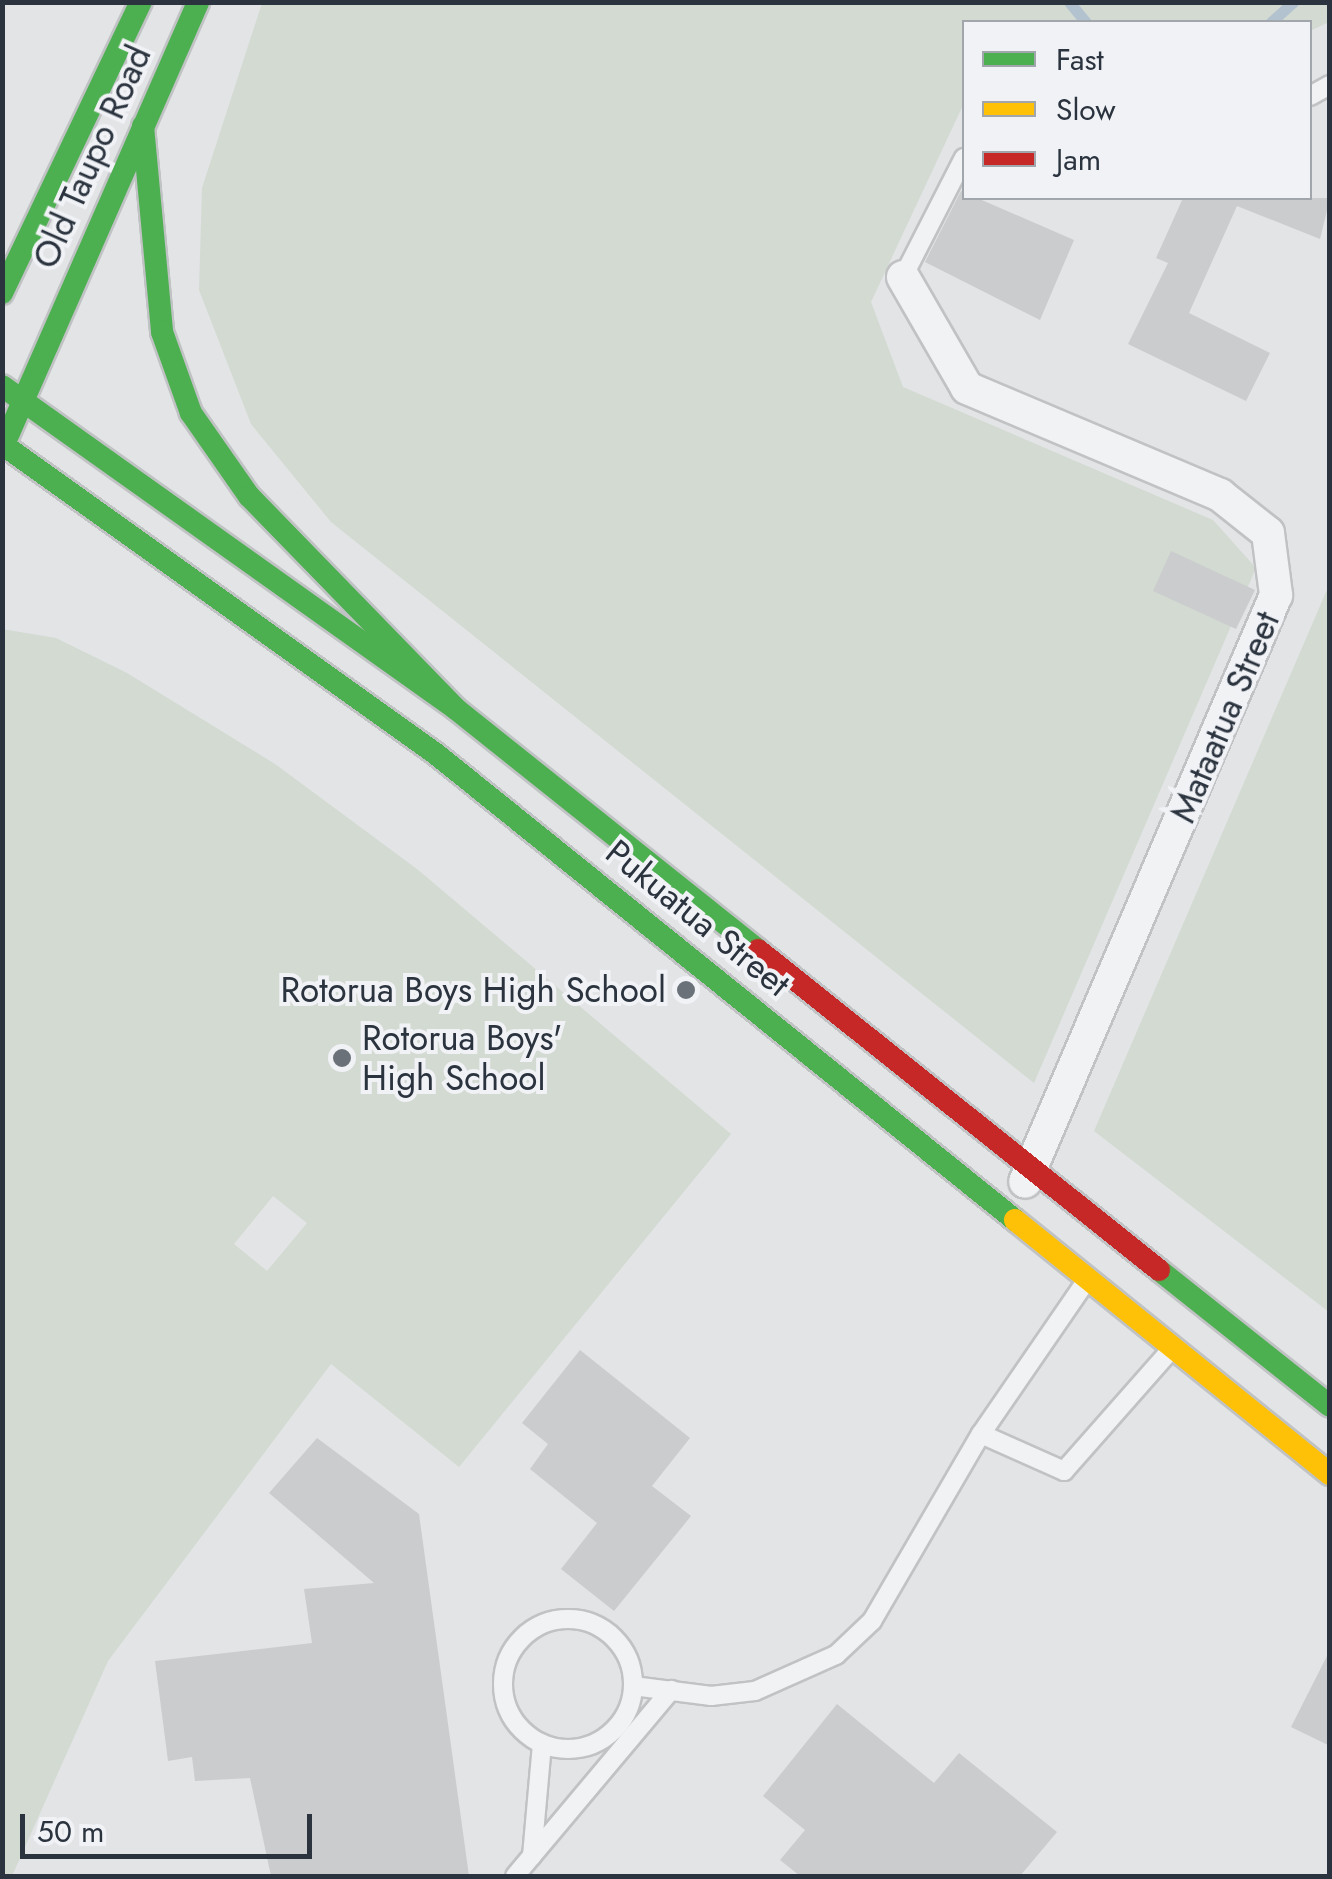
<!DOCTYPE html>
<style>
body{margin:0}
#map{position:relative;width:1332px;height:1879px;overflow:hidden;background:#e2e4e6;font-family:Jost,sans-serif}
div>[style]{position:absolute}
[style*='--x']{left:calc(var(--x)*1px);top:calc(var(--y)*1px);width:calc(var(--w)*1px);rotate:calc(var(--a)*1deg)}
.green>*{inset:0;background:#d3dad2}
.stream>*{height:11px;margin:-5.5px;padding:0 5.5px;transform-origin:5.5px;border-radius:5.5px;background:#b2c2cf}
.building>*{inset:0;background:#caccce}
.roads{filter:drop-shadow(2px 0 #c0c2c4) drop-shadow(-2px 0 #c0c2c4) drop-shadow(0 2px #c0c2c4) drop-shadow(0 -2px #c0c2c4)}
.lane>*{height:18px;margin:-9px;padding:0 9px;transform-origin:9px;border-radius:9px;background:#f1f2f4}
.lane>.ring{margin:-9px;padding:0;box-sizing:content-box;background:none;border:18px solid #f1f2f4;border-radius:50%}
.street>*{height:32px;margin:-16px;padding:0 16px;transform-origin:16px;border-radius:16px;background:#f1f2f4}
.fast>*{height:22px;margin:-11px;padding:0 11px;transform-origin:11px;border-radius:11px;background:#4caf50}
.slow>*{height:22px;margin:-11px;padding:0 11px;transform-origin:11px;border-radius:11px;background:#ffc107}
.jam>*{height:22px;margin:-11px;padding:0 11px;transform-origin:11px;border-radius:11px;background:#c62828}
.dots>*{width:28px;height:28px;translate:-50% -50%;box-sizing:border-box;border:5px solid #f0f2f6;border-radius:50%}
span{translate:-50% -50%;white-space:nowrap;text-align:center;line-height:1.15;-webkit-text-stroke:8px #f0f2f6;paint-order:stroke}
.street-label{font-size:35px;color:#2a333e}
.poi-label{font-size:35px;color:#2a333e}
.right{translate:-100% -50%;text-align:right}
.left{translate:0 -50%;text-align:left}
.frame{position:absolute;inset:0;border:5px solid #2a333e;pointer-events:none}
.legend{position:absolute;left:962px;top:20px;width:350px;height:180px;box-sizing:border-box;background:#f0f2f6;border:2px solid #a1a6ac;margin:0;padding:12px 18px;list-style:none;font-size:30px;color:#2a333e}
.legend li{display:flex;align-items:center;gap:20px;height:50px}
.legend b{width:50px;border:2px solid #a1a6ac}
.scale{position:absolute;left:20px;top:1814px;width:292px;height:45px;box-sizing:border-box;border:5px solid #2a333e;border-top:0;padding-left:12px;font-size:30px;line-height:35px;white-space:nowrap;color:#2a333e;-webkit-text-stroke:8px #f0f2f6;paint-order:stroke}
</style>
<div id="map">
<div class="green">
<i style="clip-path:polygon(262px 3px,1329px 3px,1329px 22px,1310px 31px,1310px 22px,964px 22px,964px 103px,871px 302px,903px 387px,1213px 520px,1256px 568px,1034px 1083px,331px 522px,251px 424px,199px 290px,202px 188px)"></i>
<i style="clip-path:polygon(1329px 585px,1329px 1312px,1094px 1131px)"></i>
<i style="clip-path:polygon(evenodd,2px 629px,56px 638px,127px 673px,275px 764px,417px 869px,731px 1134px,459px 1467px,331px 1364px,108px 1661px,12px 1876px,2px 1876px,2px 629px,273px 1196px,307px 1223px,267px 1271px,234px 1244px,273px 1196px)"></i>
</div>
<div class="stream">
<i style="--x:1069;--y:2;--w:26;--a:50"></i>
<i style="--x:1271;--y:22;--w:30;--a:-42"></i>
</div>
<div class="building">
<i style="clip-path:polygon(961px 191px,1074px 240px,1040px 320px,925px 262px)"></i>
<i style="clip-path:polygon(1183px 198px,1330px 198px,1320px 239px,1237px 206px,1189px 313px,1270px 353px,1246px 401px,1128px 344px,1168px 263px,1156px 258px)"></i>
<i style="clip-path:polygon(1171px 551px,1255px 590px,1236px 629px,1153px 591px)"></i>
<i style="clip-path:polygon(580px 1350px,690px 1438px,652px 1486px,691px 1516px,614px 1611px,561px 1569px,597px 1523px,530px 1469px,548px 1444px,522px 1423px)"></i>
<i style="clip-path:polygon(317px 1438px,419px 1514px,469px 1876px,271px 1876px,250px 1778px,195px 1781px,192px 1757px,168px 1761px,155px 1661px,312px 1643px,304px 1589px,374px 1583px,269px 1493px)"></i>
<i style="clip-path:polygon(1330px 1650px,1330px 1746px,1291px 1727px)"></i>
<i style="clip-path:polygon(837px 1704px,934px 1783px,959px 1753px,1057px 1832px,1020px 1876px,800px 1876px,780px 1860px,805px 1830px,763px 1796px)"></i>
</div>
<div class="roads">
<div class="lane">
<i style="--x:1310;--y:96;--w:23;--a:-29"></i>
<i style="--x:903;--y:277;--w:134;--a:-62.9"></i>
<i style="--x:981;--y:1434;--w:91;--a:24"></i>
<i style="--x:1064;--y:1471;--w:159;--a:-48.6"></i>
<i class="ring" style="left:503px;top:1619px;width:112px;height:112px"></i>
<i style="--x:633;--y:1686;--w:79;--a:7.3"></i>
<i style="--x:711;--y:1696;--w:44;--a:-6.5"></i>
<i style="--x:755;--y:1691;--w:89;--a:-24"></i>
<i style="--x:836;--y:1655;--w:50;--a:-43.4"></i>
<i style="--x:872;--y:1621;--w:216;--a:-59.8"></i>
<i style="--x:981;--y:1434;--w:186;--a:-55.5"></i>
<i style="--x:532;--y:1856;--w:113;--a:-84.9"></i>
<i style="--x:515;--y:1876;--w:243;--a:-50"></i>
</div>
<div class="street">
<i style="--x:903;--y:277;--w:128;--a:60"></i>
<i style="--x:967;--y:388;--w:275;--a:22.9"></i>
<i style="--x:1220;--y:495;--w:61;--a:38.4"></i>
<i style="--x:1268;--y:533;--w:63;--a:82.6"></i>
<i style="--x:1276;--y:595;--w:638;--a:113.15"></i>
</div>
<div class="fast">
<i style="--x:143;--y:126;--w:207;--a:84.7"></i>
<i style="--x:162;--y:332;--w:86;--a:70.3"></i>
<i style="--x:191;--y:413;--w:101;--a:55.1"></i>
<i style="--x:249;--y:496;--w:297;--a:45.8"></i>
<i style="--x:2;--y:293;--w:322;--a:-64.5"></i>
<i style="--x:2;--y:386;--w:557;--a:35.43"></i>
<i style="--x:456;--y:709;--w:386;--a:38.6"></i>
<i style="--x:2;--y:444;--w:533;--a:35.54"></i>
<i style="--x:436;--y:754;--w:743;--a:38.83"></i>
<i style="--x:2;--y:449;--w:488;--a:-66.3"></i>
<i style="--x:1159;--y:1270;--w:218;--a:38.5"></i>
</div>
<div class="slow">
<i style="--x:1015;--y:1220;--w:405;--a:38.9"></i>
</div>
<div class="jam">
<i style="--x:758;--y:950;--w:513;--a:38.59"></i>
</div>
</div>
<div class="dots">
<i style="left:686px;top:990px;background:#6a7179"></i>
<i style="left:342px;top:1058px;background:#6a7179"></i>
</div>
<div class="street-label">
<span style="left:92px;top:157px;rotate:-66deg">Old Taupo Road</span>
<span style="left:1225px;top:717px;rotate:-67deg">Mataatua Street</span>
<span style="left:698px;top:918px;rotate:39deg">Pukuatua Street</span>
</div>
<div class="poi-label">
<span class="right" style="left:666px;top:990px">Rotorua Boys High School</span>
<span class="left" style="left:362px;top:1058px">Rotorua Boys'<br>High School</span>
</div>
<div class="frame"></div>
<ul class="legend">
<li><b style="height:12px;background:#4caf50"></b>Fast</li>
<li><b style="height:12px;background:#ffc107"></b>Slow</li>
<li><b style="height:12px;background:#c62828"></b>Jam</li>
</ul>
<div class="scale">50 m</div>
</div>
